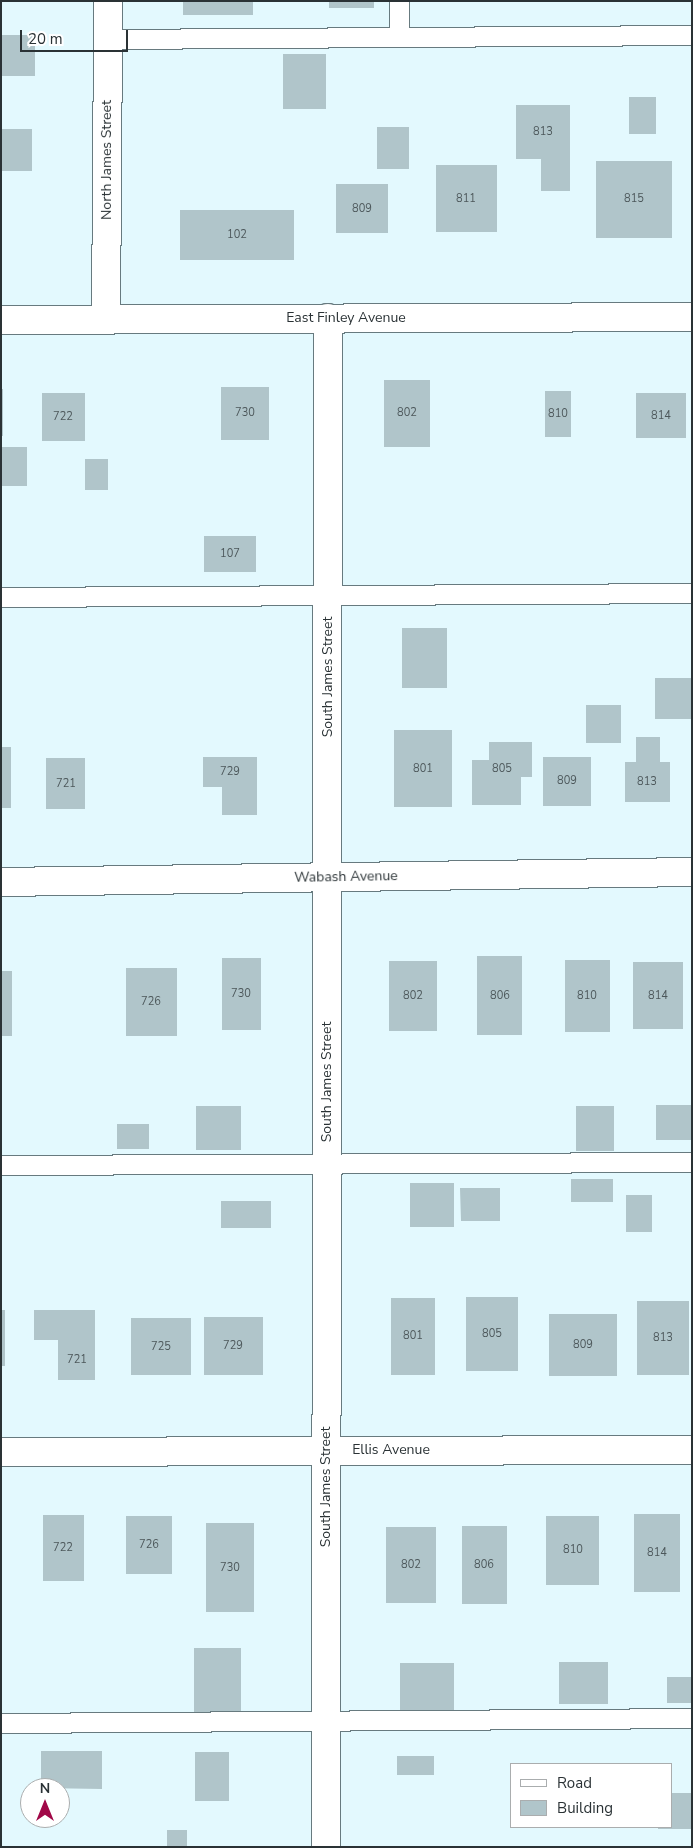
<!DOCTYPE html>
<style>
body{margin:0}
#map{position:relative;width:693px;height:1848px;overflow:hidden;background:#e3f9fe;font-family:"Nunito Sans",sans-serif}
div>[style]{position:absolute}
[style*='--x']{left:calc(var(--x)*1px);top:calc(var(--y)*1px);width:calc(var(--w)*1px);rotate:calc(var(--a)*1deg)}
.building>*{inset:0;background:#b0c5ca}
.roads{filter:drop-shadow(1px 0 #677a7f) drop-shadow(-1px 0 #677a7f) drop-shadow(0 1px #677a7f) drop-shadow(0 -1px #677a7f)}
.service>*{height:19px;margin:-9.5px;padding:0 9.5px;transform-origin:9.5px;border-radius:9.5px;background:#fff}
.minor>*{height:28px;margin:-14px;padding:0 14px;transform-origin:14px;border-radius:14px;background:#fff}
.secondary>*{height:28px;margin:-14px;padding:0 14px;transform-origin:14px;border-radius:14px;background:#fff}
span{translate:-50% -50%;white-space:nowrap;text-align:center;line-height:1.15;-webkit-text-stroke:4.5px #fff;paint-order:stroke}
.number-label{font-size:11px;color:#4c575a}
.number-label span{-webkit-text-stroke-width:0}
.street-label{font-size:14px;color:#2a3235}
.frame{position:absolute;inset:0;border:2px solid #2a3235;pointer-events:none}
.legend{position:absolute;left:510px;top:1763px;width:162px;height:65px;box-sizing:border-box;background:#fff;border:1px solid #aaadae;margin:0;padding:6px 9px;list-style:none;font-size:15px;color:#2a3235}
.legend li{display:flex;align-items:center;gap:10px;height:25px}
.legend b{width:25px;border:1px solid #aaadae}
.north{position:absolute;left:20px;top:1778px;width:50px;height:50px;box-sizing:border-box;background:#fff;border:1px solid #aaadae;border-radius:50%;rotate:0deg;font-size:14px;font-weight:700;line-height:20px;text-align:center;color:#2a3235}
.north::after{content:'';display:block;margin:auto;width:18px;height:22px;background:#a10848;clip-path:polygon(50% 0,100% 100%,50% 72%,0 100%)}
.scale{position:absolute;left:20px;top:30px;width:108px;height:22px;box-sizing:border-box;border:2px solid #2a3235;border-top:0;padding-left:6px;font-size:15px;line-height:18px;white-space:nowrap;color:#2a3235;-webkit-text-stroke:4px #fff;paint-order:stroke}
</style>
<div id="map">
<div class="building">
<i style="clip-path:polygon(183px 1px,253px 1px,253px 15px,183px 15px)"></i>
<i style="clip-path:polygon(329px 1px,374px 1px,374px 8px,329px 8px)"></i>
<i style="clip-path:polygon(1px 35px,35px 35px,35px 76px,1px 76px)"></i>
<i style="clip-path:polygon(283px 54px,326px 54px,326px 109px,283px 109px)"></i>
<i style="clip-path:polygon(629px 97px,656px 97px,656px 134px,629px 134px)"></i>
<i style="clip-path:polygon(516px 105px,570px 105px,570px 191px,541px 191px,541px 159px,516px 159px)"></i>
<i style="clip-path:polygon(377px 127px,409px 127px,409px 169px,377px 169px)"></i>
<i style="clip-path:polygon(1px 129px,32px 129px,32px 171px,1px 171px)"></i>
<i style="clip-path:polygon(596px 161px,672px 161px,672px 238px,596px 238px)"></i>
<i style="clip-path:polygon(436px 165px,497px 165px,497px 232px,436px 232px)"></i>
<i style="clip-path:polygon(336px 184px,388px 184px,388px 233px,336px 233px)"></i>
<i style="clip-path:polygon(180px 210px,294px 210px,294px 260px,180px 260px)"></i>
<i style="clip-path:polygon(384px 380px,430px 380px,430px 447px,384px 447px)"></i>
<i style="clip-path:polygon(221px 387px,269px 387px,269px 440px,221px 440px)"></i>
<i style="clip-path:polygon(1px 389px,3px 389px,3px 436px,1px 436px)"></i>
<i style="clip-path:polygon(545px 391px,571px 391px,571px 437px,545px 437px)"></i>
<i style="clip-path:polygon(42px 393px,85px 393px,85px 441px,42px 441px)"></i>
<i style="clip-path:polygon(636px 393px,686px 393px,686px 438px,636px 438px)"></i>
<i style="clip-path:polygon(1px 447px,27px 447px,27px 486px,1px 486px)"></i>
<i style="clip-path:polygon(85px 459px,108px 459px,108px 490px,85px 490px)"></i>
<i style="clip-path:polygon(204px 536px,256px 536px,256px 572px,204px 572px)"></i>
<i style="clip-path:polygon(402px 628px,447px 628px,447px 688px,402px 688px)"></i>
<i style="clip-path:polygon(655px 678px,692px 678px,692px 719px,655px 719px)"></i>
<i style="clip-path:polygon(586px 705px,621px 705px,621px 743px,586px 743px)"></i>
<i style="clip-path:polygon(394px 730px,452px 730px,452px 807px,394px 807px)"></i>
<i style="clip-path:polygon(636px 737px,660px 737px,660px 762px,670px 762px,670px 802px,625px 802px,625px 762px,636px 762px)"></i>
<i style="clip-path:polygon(489px 742px,532px 742px,532px 777px,521px 777px,521px 805px,472px 805px,472px 760px,489px 760px)"></i>
<i style="clip-path:polygon(1px 747px,11px 747px,11px 808px,1px 808px)"></i>
<i style="clip-path:polygon(203px 757px,257px 757px,257px 815px,222px 815px,222px 787px,203px 787px)"></i>
<i style="clip-path:polygon(543px 757px,591px 757px,591px 806px,543px 806px)"></i>
<i style="clip-path:polygon(46px 758px,85px 758px,85px 809px,46px 809px)"></i>
<i style="clip-path:polygon(477px 956px,522px 956px,522px 1035px,477px 1035px)"></i>
<i style="clip-path:polygon(222px 958px,261px 958px,261px 1030px,222px 1030px)"></i>
<i style="clip-path:polygon(565px 960px,610px 960px,610px 1032px,565px 1032px)"></i>
<i style="clip-path:polygon(389px 961px,437px 961px,437px 1031px,389px 1031px)"></i>
<i style="clip-path:polygon(633px 962px,683px 962px,683px 1029px,633px 1029px)"></i>
<i style="clip-path:polygon(126px 968px,177px 968px,177px 1036px,126px 1036px)"></i>
<i style="clip-path:polygon(1px 971px,12px 971px,12px 1036px,1px 1036px)"></i>
<i style="clip-path:polygon(656px 1105px,692px 1105px,692px 1140px,656px 1140px)"></i>
<i style="clip-path:polygon(196px 1106px,241px 1106px,241px 1150px,196px 1150px)"></i>
<i style="clip-path:polygon(576px 1106px,614px 1106px,614px 1151px,576px 1151px)"></i>
<i style="clip-path:polygon(117px 1124px,149px 1124px,149px 1149px,117px 1149px)"></i>
<i style="clip-path:polygon(571px 1179px,613px 1179px,613px 1202px,571px 1202px)"></i>
<i style="clip-path:polygon(410px 1183px,454px 1183px,454px 1227px,410px 1227px)"></i>
<i style="clip-path:polygon(460px 1188px,500px 1188px,500px 1221px,461px 1221px)"></i>
<i style="clip-path:polygon(626px 1195px,652px 1195px,652px 1232px,626px 1232px)"></i>
<i style="clip-path:polygon(221px 1201px,271px 1201px,271px 1228px,221px 1228px)"></i>
<i style="clip-path:polygon(466px 1297px,518px 1297px,518px 1371px,466px 1371px)"></i>
<i style="clip-path:polygon(391px 1298px,435px 1298px,435px 1375px,391px 1375px)"></i>
<i style="clip-path:polygon(637px 1301px,689px 1301px,689px 1375px,637px 1375px)"></i>
<i style="clip-path:polygon(1px 1310px,5px 1310px,5px 1366px,1px 1366px)"></i>
<i style="clip-path:polygon(34px 1310px,95px 1310px,95px 1380px,58px 1380px,58px 1340px,34px 1340px)"></i>
<i style="clip-path:polygon(549px 1314px,617px 1314px,617px 1376px,549px 1376px)"></i>
<i style="clip-path:polygon(204px 1317px,263px 1317px,263px 1375px,204px 1375px)"></i>
<i style="clip-path:polygon(131px 1318px,191px 1318px,191px 1375px,131px 1375px)"></i>
<i style="clip-path:polygon(634px 1514px,680px 1514px,680px 1592px,634px 1592px)"></i>
<i style="clip-path:polygon(43px 1515px,84px 1515px,84px 1581px,43px 1581px)"></i>
<i style="clip-path:polygon(126px 1516px,172px 1516px,172px 1574px,126px 1574px)"></i>
<i style="clip-path:polygon(546px 1516px,599px 1516px,599px 1585px,546px 1585px)"></i>
<i style="clip-path:polygon(206px 1523px,254px 1523px,254px 1612px,206px 1612px)"></i>
<i style="clip-path:polygon(462px 1526px,507px 1526px,507px 1604px,462px 1604px)"></i>
<i style="clip-path:polygon(386px 1527px,436px 1527px,436px 1603px,386px 1603px)"></i>
<i style="clip-path:polygon(194px 1648px,241px 1648px,241px 1712px,194px 1712px)"></i>
<i style="clip-path:polygon(559px 1662px,608px 1662px,608px 1704px,559px 1704px)"></i>
<i style="clip-path:polygon(400px 1663px,454px 1663px,454px 1713px,400px 1713px)"></i>
<i style="clip-path:polygon(667px 1677px,692px 1677px,692px 1703px,667px 1703px)"></i>
<i style="clip-path:polygon(41px 1751px,102px 1751px,102px 1789px,41px 1788px)"></i>
<i style="clip-path:polygon(195px 1752px,229px 1752px,229px 1801px,195px 1801px)"></i>
<i style="clip-path:polygon(397px 1756px,434px 1756px,434px 1775px,397px 1775px)"></i>
<i style="clip-path:polygon(672px 1793px,692px 1793px,692px 1829px,658px 1829px,658px 1827px,672px 1827px)"></i>
<i style="clip-path:polygon(167px 1830px,187px 1830px,187px 1847px,167px 1847px)"></i>
</div>
<div class="roads">
<div class="service">
<i style="--x:399;--y:1;--w:35;--a:90"></i>
<i style="--x:108;--y:39;--w:584;--a:-0.39"></i>
<i style="--x:1;--y:597;--w:691;--a:-0.33"></i>
<i style="--x:1;--y:1165;--w:691;--a:-0.25"></i>
<i style="--x:1;--y:1723;--w:691;--a:-0.41"></i>
</div>
<div class="minor">
<i style="--x:106;--y:320;--w:319;--a:-89.6"></i>
<i style="--x:1;--y:882;--w:691;--a:-0.83"></i>
<i style="--x:1;--y:1452;--w:691;--a:-0.17"></i>
<i style="--x:326;--y:1847;--w:1529;--a:-89.93"></i>
</div>
<div class="secondary">
<i style="--x:1;--y:320;--w:691;--a:-0.25"></i>
</div>
</div>
<div class="number-label">
<span style="left:543px;top:132px">813</span>
<span style="left:466px;top:199px">811</span>
<span style="left:634px;top:199px">815</span>
<span style="left:362px;top:209px">809</span>
<span style="left:237px;top:235px">102</span>
<span style="left:245px;top:413px">730</span>
<span style="left:407px;top:413px">802</span>
<span style="left:558px;top:414px">810</span>
<span style="left:661px;top:416px">814</span>
<span style="left:63px;top:417px">722</span>
<span style="left:230px;top:554px">107</span>
<span style="left:423px;top:769px">801</span>
<span style="left:502px;top:769px">805</span>
<span style="left:230px;top:772px">729</span>
<span style="left:567px;top:781px">809</span>
<span style="left:647px;top:782px">813</span>
<span style="left:66px;top:784px">721</span>
<span style="left:241px;top:994px">730</span>
<span style="left:413px;top:996px">802</span>
<span style="left:500px;top:996px">806</span>
<span style="left:587px;top:996px">810</span>
<span style="left:658px;top:996px">814</span>
<span style="left:151px;top:1002px">726</span>
<span style="left:492px;top:1334px">805</span>
<span style="left:413px;top:1336px">801</span>
<span style="left:663px;top:1338px">813</span>
<span style="left:583px;top:1345px">809</span>
<span style="left:233px;top:1346px">729</span>
<span style="left:161px;top:1347px">725</span>
<span style="left:77px;top:1360px">721</span>
<span style="left:149px;top:1545px">726</span>
<span style="left:63px;top:1548px">722</span>
<span style="left:573px;top:1550px">810</span>
<span style="left:657px;top:1553px">814</span>
<span style="left:411px;top:1565px">802</span>
<span style="left:484px;top:1565px">806</span>
<span style="left:230px;top:1568px">730</span>
</div>
<div class="street-label">
<span style="left:107px;top:160px;rotate:-90deg">North James Street</span>
<span style="left:346px;top:318px">East Finley Avenue</span>
<span style="left:328px;top:677px;rotate:-90deg">South James Street</span>
<span style="left:346px;top:877px;rotate:-1deg">Wabash Avenue</span>
<span style="left:327px;top:1082px;rotate:-90deg">South James Street</span>
<span style="left:391px;top:1450px">Ellis Avenue</span>
<span style="left:326px;top:1487px;rotate:-90deg">South James Street</span>
</div>
<div class="frame"></div>
<ul class="legend">
<li><b style="height:6px;background:#fff"></b>Road</li>
<li><b style="height:14px;background:#b0c5ca"></b>Building</li>
</ul>
<div class="north">N</div>
<div class="scale">20 m</div>
</div>
